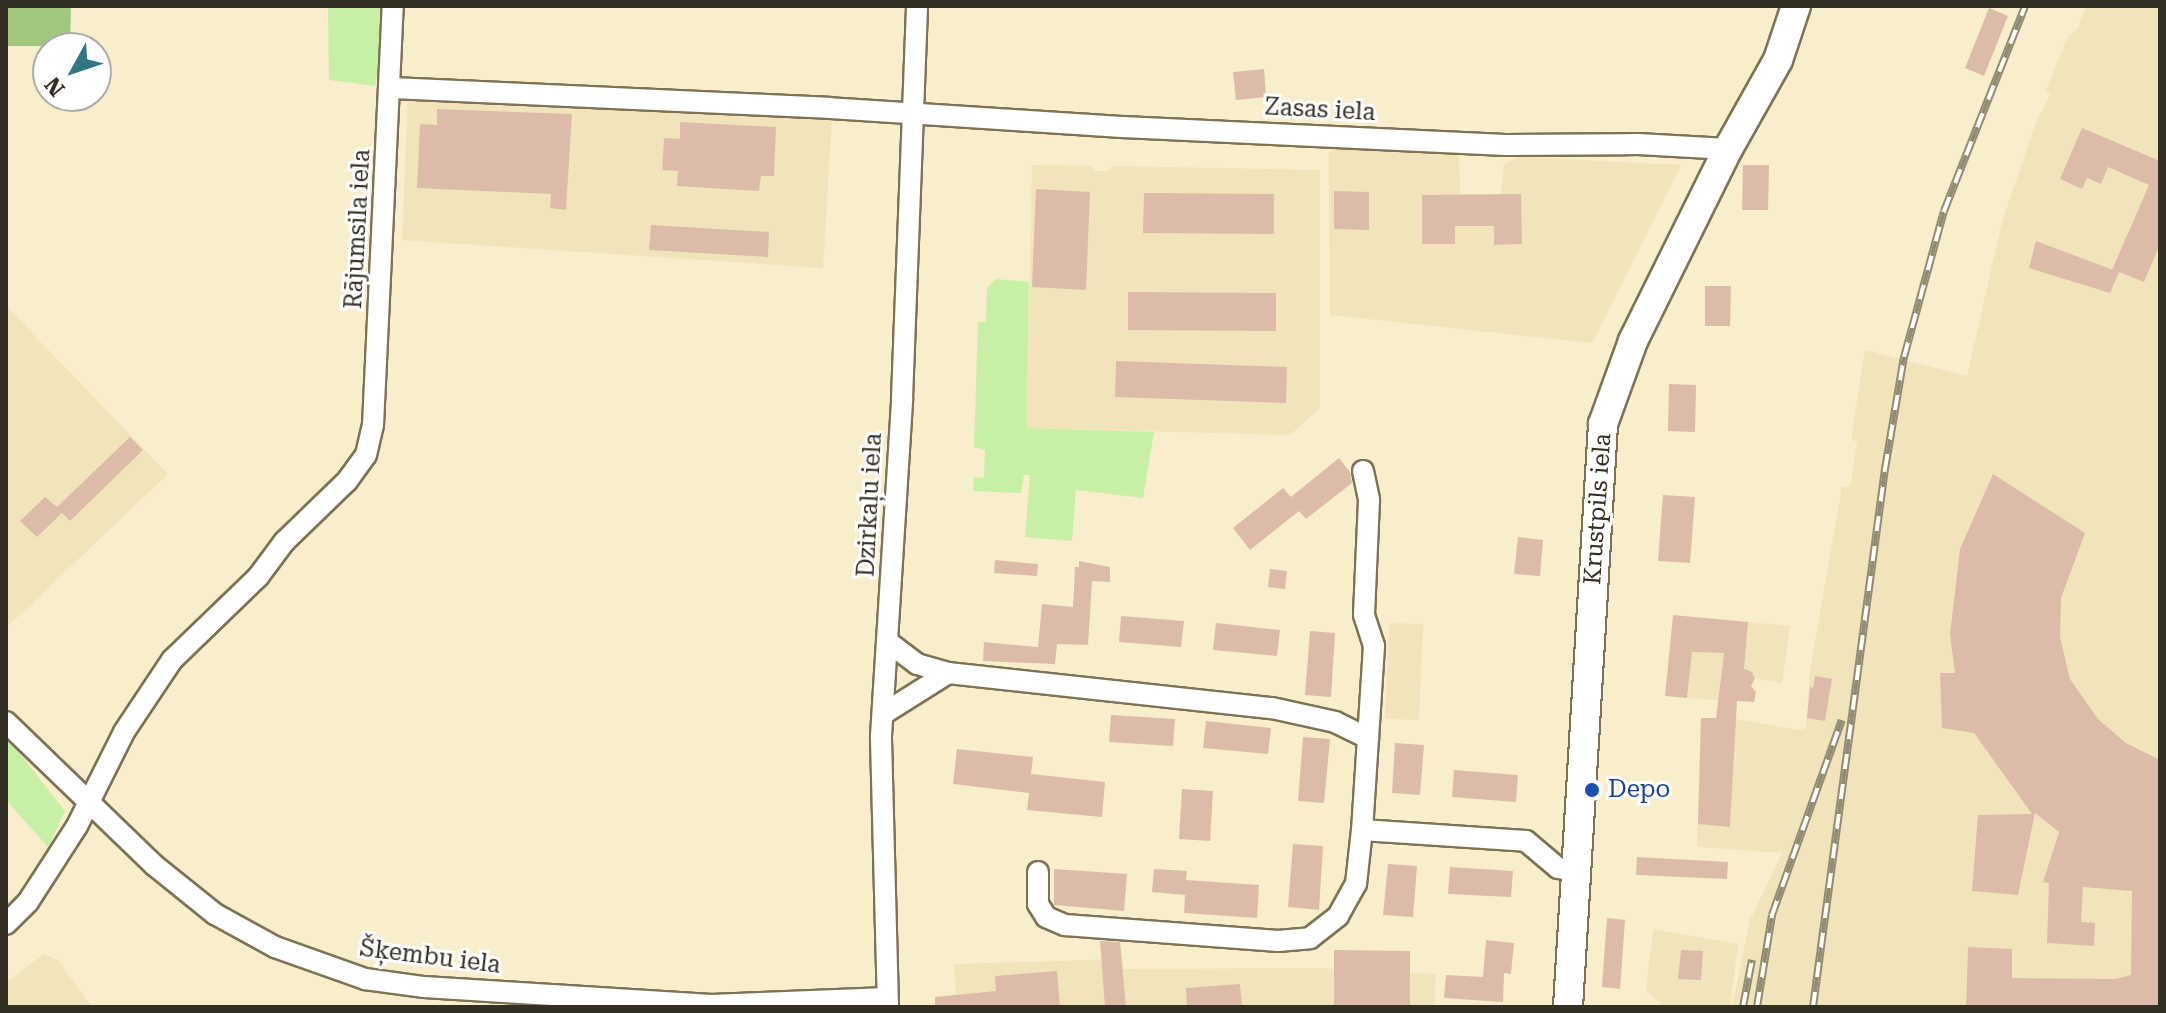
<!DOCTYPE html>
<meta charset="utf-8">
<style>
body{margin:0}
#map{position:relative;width:2166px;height:1013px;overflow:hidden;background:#f8eecc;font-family:"Roboto Serif",serif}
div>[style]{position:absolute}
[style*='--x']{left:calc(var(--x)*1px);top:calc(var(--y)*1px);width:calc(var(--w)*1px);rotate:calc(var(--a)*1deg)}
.built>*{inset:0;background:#f1e4bb}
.green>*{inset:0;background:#c8efa6}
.forest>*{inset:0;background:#a1c77f}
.building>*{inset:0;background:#dcbca9}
.roads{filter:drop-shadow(2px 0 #7d7355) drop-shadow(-2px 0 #7d7355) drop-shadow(0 2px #7d7355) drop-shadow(0 -2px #7d7355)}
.minor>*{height:20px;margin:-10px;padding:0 10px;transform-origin:10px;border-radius:10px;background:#fff}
.secondary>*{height:28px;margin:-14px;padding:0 14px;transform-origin:14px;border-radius:14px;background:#fff}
.rail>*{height:8px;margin-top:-4px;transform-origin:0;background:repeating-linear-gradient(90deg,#fff 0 15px,#938c75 0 30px);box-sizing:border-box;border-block:2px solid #938c75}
.dots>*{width:22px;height:22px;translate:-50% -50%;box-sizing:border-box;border:4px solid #fff;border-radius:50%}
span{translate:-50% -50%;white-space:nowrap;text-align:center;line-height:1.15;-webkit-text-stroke:6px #fff;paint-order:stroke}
.street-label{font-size:24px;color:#332f22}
.transit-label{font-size:24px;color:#164399}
.left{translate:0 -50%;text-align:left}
.frame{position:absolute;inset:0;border:8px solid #332f22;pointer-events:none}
.north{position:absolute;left:32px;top:32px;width:80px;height:80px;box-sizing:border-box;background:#fff;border:2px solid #adaca7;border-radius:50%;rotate:230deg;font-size:22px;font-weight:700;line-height:32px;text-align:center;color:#332f22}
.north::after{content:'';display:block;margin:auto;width:28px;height:36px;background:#307783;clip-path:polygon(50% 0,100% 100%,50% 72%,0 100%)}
</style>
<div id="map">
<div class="built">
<i style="clip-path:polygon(2086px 6px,2160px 6px,2160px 1007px,1732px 1007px,1750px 920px,1782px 853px,1697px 847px,1701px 718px,1736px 719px,1799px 730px,1806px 728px,1810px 670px,1842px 487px,1850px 487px,1857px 443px,1851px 438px,1865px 350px,1967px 376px,2002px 222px,2036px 122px,2050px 95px,2046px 89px,2069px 35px,2078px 28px)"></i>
<i style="clip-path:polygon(408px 96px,832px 116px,823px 268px,402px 240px)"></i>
<i style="clip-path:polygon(1336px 144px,1459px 151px,1460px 195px,1501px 194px,1504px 165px,1519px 157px,1681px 165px,1592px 343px,1330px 315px,1329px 153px)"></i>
<i style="clip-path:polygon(1032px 165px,1092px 166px,1095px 171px,1107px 171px,1114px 166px,1320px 170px,1320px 408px,1290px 435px,1027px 428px)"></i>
<i style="clip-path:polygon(6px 306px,168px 474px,6px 628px)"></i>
<i style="clip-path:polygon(1748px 622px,1790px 626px,1782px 683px,1755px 678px,1752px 672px,1744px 669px)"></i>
<i style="clip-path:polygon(1389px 623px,1423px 624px,1419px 720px,1385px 719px)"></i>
<i style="clip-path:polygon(1694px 633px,1724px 653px,1718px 700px,1687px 698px)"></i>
<i style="clip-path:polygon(1653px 929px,1738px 944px,1730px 1007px,1664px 1007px,1646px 991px)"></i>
<i style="clip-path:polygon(44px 954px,58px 960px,92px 1007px,6px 1007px,6px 982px)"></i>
<i style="clip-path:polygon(1123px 959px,1123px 969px,1320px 968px,1436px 974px,1434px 1007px,952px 1007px,951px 995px,956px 994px,954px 964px)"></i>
</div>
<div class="green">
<i style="clip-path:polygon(328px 6px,384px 6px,382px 46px,375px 86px,329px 80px)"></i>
<i style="clip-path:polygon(996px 279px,1029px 282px,1027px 428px,1154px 432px,1143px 498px,1076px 490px,1072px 541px,1025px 537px,1030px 475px,1024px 475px,1021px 493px,973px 491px,974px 477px,984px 478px,985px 450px,974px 447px,978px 322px,986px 322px,987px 288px)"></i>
<i style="clip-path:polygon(6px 736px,65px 811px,48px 847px,6px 800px)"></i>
</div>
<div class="forest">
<i style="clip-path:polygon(6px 6px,71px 6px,70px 46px,6px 46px)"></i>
</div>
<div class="building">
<i style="clip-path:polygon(1989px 8px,2008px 16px,1984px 76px,1965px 68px)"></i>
<i style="clip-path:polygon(1264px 69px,1266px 97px,1236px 100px,1233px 72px)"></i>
<i style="clip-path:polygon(437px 109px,572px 114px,566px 210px,550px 208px,551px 194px,417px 188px,420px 124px,437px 125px)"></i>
<i style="clip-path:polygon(680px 122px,776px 127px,774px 176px,761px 176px,759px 191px,677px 186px,678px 171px,662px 170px,664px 138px,680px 139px)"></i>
<i style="clip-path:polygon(2082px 128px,2160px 161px,2160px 244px,2144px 282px,2119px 272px,2110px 293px,2029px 268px,2036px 241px,2116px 271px,2112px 270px,2149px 185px,2108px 167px,2101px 184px,2087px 178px,2082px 189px,2060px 179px)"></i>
<i style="clip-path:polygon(1743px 165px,1769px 165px,1768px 210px,1742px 210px)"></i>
<i style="clip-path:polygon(1036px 189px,1090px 192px,1086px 290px,1032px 287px)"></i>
<i style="clip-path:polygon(1334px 191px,1369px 192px,1369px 230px,1334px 229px)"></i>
<i style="clip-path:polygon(1144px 193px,1274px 194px,1274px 234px,1143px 233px)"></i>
<i style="clip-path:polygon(1521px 194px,1522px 244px,1494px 245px,1494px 226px,1455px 226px,1455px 244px,1422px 244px,1422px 195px)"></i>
<i style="clip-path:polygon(651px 225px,769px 232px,768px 257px,649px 250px)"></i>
<i style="clip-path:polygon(1705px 286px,1731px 286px,1730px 326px,1705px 326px)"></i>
<i style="clip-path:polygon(1128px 292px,1276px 293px,1276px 331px,1128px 330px)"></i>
<i style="clip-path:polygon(1116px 361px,1287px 367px,1286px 403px,1115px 397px)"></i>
<i style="clip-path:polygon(1669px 384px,1696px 385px,1695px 432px,1668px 431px)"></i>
<i style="clip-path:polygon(130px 437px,143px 450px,70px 521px,62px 513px,37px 537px,20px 521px,45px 497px,57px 507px)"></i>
<i style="clip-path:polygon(1339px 458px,1350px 472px,1352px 483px,1306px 519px,1299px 511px,1250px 550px,1233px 528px,1283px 488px,1291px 497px)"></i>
<i style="clip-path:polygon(1993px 474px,2085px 533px,2061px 598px,2060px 637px,2070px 679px,2098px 719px,2126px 743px,2160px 760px,2160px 1007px,1966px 1007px,1968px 947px,2012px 949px,2012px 978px,2116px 979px,2131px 975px,2132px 891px,2083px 887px,2081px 922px,2095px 923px,2094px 946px,2047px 943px,2049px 883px,2043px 882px,2059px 832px,2035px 813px,2018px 895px,1972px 891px,1978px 815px,2032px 814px,1974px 733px,1942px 728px,1940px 673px,1955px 673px,1950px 634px,1960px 549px)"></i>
<i style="clip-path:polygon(1663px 495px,1695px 497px,1690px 563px,1658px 561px)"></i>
<i style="clip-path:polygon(1518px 537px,1543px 540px,1540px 576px,1514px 574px)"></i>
<i style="clip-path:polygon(995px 560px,1038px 564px,1037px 576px,994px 573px)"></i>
<i style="clip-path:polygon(1079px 561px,1110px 567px,1110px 582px,1092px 581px,1088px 645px,1057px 644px,1055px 664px,983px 661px,984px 642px,1038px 647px,1042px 604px,1073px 607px,1075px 567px,1079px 567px)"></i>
<i style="clip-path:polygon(1270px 569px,1287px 571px,1285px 589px,1268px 587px)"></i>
<i style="clip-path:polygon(1673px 615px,1748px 622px,1744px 669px,1752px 672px,1755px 678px,1751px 686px,1756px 692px,1754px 702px,1737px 701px,1730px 827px,1698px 824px,1701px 718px,1716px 718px,1724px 653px,1692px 652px,1687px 698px,1665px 696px)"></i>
<i style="clip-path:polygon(1121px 616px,1184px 621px,1181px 647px,1119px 642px)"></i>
<i style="clip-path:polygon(1216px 623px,1280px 630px,1277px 656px,1213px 650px)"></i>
<i style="clip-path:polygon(1310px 631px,1335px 633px,1331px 697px,1305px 695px)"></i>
<i style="clip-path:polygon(1815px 676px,1832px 679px,1825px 721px,1807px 718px,1810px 687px,1813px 688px)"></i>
<i style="clip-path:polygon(1111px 715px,1175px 719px,1173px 746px,1109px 742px)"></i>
<i style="clip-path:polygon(1206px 721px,1271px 728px,1268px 754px,1203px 748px)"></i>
<i style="clip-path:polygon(1303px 737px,1330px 739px,1324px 803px,1298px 801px)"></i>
<i style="clip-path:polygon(1395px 743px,1424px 745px,1420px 795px,1392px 793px)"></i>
<i style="clip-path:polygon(957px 749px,1033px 757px,1031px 774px,1105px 782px,1102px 817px,1027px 810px,1029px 793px,953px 784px)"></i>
<i style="clip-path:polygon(1454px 770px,1518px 775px,1516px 802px,1452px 797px)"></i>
<i style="clip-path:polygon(1182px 789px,1213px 791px,1210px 841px,1179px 839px)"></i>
<i style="clip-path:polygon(1293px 844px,1323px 846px,1319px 910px,1288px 907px)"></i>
<i style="clip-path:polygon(1637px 857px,1728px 862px,1727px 879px,1636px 875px)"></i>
<i style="clip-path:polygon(1388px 864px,1417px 866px,1413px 917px,1383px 915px)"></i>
<i style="clip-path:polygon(1450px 867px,1513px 871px,1511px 897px,1448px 894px)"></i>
<i style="clip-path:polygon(1054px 869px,1127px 874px,1124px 911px,1054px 905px)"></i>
<i style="clip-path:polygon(1154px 869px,1187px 871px,1186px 880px,1259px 885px,1257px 918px,1184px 913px,1185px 895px,1152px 892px)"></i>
<i style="clip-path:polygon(1607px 918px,1625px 920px,1620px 989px,1602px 987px)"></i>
<i style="clip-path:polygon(1486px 940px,1514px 943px,1511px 974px,1504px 973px,1503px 1002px,1444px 998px,1446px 975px,1483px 977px)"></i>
<i style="clip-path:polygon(1100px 941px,1120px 942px,1126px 1007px,1105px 1007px)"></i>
<i style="clip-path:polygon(1334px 950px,1410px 951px,1410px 1007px,1334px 1007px)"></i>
<i style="clip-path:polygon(1681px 950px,1703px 951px,1701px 980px,1678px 979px)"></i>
<i style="clip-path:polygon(1057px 971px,1060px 1007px,935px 1007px,935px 997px,996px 991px,995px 976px)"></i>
<i style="clip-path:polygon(1240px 984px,1242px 1007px,1187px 1007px,1186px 988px)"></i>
</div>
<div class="roads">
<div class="minor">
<i style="--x:391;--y:88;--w:438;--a:2.6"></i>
<i style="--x:829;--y:108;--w:295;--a:3.7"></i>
<i style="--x:1123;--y:127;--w:383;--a:2.7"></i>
<i style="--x:1506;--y:145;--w:132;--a:-0.4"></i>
<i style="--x:1638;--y:144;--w:90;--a:3.2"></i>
<i style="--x:1363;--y:471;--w:30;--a:78"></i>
<i style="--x:1369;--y:500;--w:115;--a:92.5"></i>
<i style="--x:1364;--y:615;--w:33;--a:72"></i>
<i style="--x:1374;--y:646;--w:92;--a:93.7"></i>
<i style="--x:888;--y:642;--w:36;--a:37"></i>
<i style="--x:917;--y:664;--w:32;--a:16"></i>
<i style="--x:948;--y:673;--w:326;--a:6.2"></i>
<i style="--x:1272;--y:708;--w:65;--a:12.5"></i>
<i style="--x:1335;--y:722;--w:37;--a:26"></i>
<i style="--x:1368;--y:738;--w:92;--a:93.7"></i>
<i style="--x:1362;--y:830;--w:164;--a:3.8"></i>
<i style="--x:1526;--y:841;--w:42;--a:40.2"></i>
<i style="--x:1558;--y:868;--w:17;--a:10"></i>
<i style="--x:883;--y:714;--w:77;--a:-32.2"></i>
<i style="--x:6;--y:722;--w:206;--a:44"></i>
<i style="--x:154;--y:865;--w:78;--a:38.8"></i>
<i style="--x:215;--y:914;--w:68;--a:28.8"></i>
<i style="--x:275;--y:947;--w:96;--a:19.6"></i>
<i style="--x:365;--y:979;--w:60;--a:7.7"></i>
<i style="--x:424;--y:987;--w:288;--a:3.6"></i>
<i style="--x:711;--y:1005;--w:176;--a:-2.3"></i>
<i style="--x:1038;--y:872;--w:32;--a:90"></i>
<i style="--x:1038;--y:904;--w:15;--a:58"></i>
<i style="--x:1046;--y:917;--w:21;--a:23"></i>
<i style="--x:1065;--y:925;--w:214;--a:4.3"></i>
<i style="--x:1278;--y:941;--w:32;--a:-5"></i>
<i style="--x:1310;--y:938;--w:36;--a:-38"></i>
<i style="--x:1338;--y:916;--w:37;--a:-61"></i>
<i style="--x:1356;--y:884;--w:54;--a:-83.7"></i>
<i style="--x:6;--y:924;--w:31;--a:-45"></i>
<i style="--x:28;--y:902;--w:90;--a:-57.2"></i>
<i style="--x:77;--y:826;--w:105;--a:-63.4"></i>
<i style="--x:124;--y:732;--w:87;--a:-56.3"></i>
<i style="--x:172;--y:660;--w:120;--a:-44"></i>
<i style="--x:258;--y:577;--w:44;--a:-53.4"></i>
<i style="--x:284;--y:542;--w:88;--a:-44.1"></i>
<i style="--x:347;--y:481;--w:32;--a:-54"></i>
<i style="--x:366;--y:455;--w:31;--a:-77"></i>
<i style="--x:373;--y:425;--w:419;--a:-87.3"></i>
<i style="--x:888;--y:1007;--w:271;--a:-91.5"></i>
<i style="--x:881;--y:736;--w:339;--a:-86.4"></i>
<i style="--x:902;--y:398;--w:392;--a:-87.8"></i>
</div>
<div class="secondary">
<i style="--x:1568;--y:1007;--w:584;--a:-86.56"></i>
<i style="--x:1603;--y:424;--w:88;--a:-70.1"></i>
<i style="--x:1633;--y:341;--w:214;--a:-63.7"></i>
<i style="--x:1728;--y:149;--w:102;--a:-60.7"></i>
<i style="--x:1778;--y:60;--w:57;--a:-71.6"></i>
</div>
</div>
<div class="rail">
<i style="--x:1743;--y:1007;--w:48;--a:-79.2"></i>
<i style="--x:1757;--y:1007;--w:93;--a:-80.7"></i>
<i style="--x:1772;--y:915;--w:207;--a:-70.3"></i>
<i style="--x:1813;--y:1007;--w:543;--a:-82.38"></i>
<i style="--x:1885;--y:469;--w:114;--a:-80.4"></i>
<i style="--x:1904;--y:357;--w:151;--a:-74.7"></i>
<i style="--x:1944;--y:211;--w:220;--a:-68.4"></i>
</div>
<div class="dots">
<i style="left:1592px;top:790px;background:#1a4fb4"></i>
</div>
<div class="street-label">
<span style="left:1320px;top:110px;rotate:3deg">Zasas iela</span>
<span style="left:358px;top:229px;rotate:-87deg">Rājumsila iela</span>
<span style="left:870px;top:505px;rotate:-87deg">Dzirkaļu iela</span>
<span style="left:1598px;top:509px;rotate:-86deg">Krustpils iela</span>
<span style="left:430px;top:957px;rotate:7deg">Šķembu iela</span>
</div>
<div class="transit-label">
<span class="left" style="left:1608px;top:790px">Depo</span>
</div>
<div class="frame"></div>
<div class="north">N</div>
</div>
